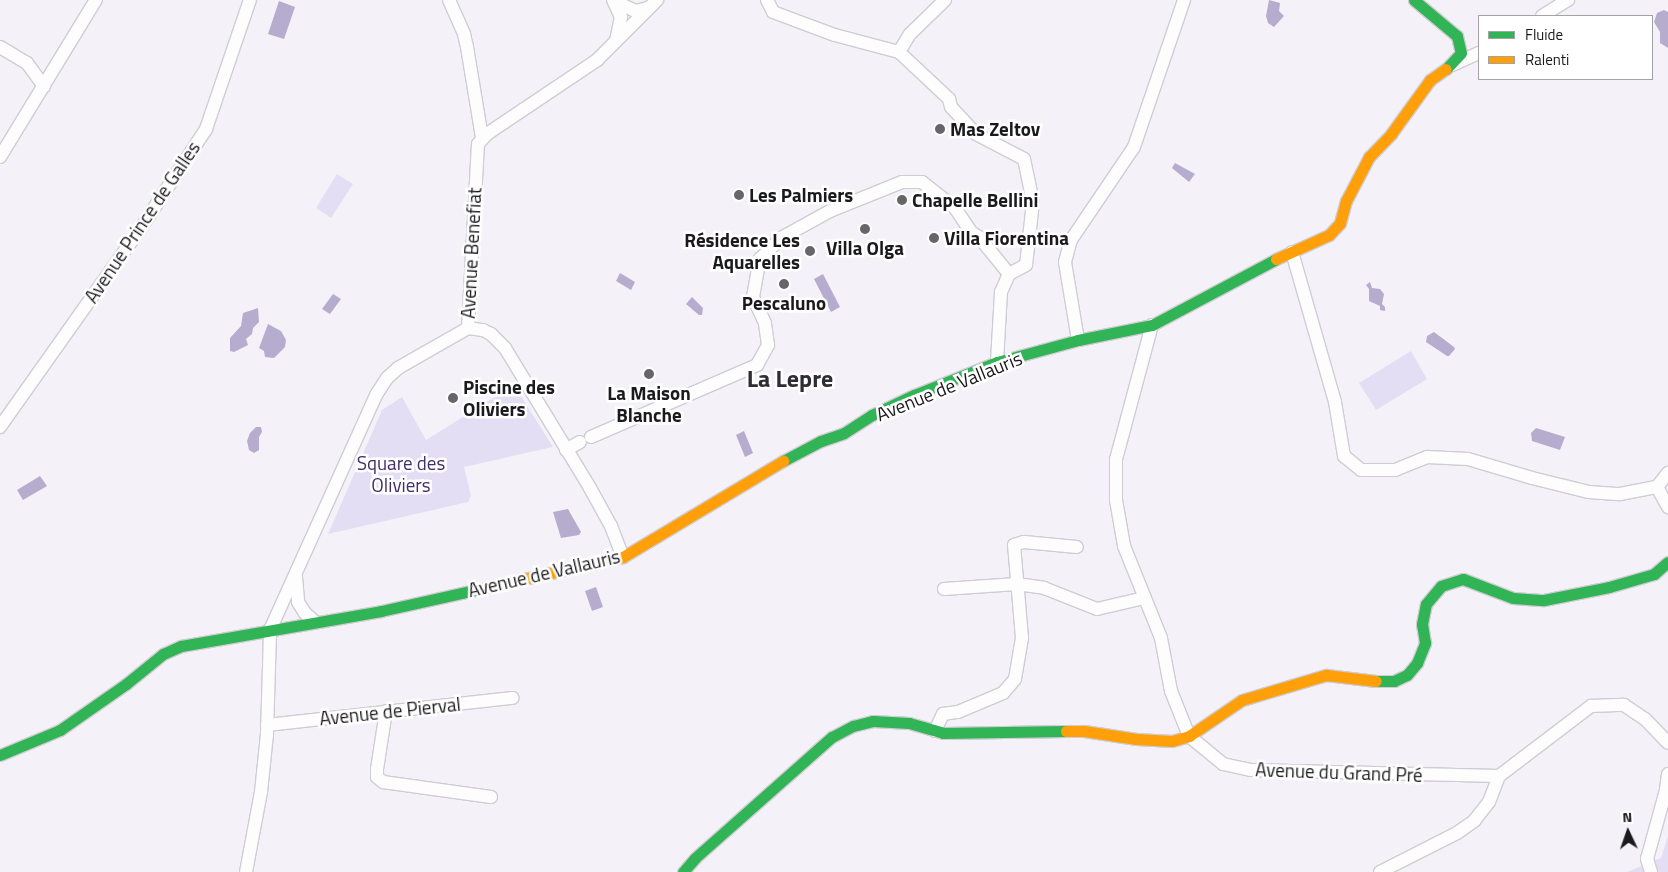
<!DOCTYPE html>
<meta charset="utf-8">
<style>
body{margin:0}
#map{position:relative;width:1668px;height:872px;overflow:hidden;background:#f4f2f8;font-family:"Titillium Web",sans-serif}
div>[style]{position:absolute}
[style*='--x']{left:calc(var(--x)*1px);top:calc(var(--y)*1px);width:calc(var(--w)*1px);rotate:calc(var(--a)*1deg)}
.green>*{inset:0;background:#e4def4}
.water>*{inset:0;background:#b6accd}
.roads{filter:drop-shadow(1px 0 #cfcdd2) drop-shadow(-1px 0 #cfcdd2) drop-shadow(0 1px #cfcdd2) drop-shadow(0 -1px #cfcdd2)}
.street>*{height:12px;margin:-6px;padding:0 6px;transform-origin:6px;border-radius:6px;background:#fdfdfe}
.fast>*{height:11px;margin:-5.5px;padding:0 5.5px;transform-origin:5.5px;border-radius:5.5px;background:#30b455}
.slow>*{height:11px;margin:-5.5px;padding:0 5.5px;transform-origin:5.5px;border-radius:5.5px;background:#ff9f0a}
.dots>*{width:14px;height:14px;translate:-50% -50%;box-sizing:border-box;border:2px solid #fff;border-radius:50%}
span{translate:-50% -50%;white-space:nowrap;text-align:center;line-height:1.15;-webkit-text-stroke:5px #fff;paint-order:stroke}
.poi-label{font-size:19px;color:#1a191c;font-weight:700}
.left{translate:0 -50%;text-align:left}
.right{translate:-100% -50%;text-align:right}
.street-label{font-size:19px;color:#1a191c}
.park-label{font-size:19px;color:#422e66}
.district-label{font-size:24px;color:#2e2d34;font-weight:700}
.legend{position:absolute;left:1478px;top:15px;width:175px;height:65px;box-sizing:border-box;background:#fff;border:1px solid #a3a3a4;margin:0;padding:6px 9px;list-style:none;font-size:15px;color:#1a191c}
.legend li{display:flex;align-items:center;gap:10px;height:25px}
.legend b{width:25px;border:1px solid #a3a3a4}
.north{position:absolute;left:1603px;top:807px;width:50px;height:50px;-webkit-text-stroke:4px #fff;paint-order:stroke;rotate:357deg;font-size:14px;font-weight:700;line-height:20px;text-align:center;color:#1a191c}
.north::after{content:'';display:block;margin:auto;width:18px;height:22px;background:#1a191c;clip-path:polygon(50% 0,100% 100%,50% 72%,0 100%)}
</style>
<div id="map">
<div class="green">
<i style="clip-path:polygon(337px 174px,353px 184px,331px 218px,316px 208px)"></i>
<i style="clip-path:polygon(1411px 351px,1427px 379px,1376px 410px,1359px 383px)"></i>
<i style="clip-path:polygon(514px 385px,553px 447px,464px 467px,471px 496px,468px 502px,328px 534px,382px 410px,402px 397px,426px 440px)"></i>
<i style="clip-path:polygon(1668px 836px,1668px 872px,1627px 872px,1661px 858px)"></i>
</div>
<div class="water">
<i style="clip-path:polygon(1269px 0,1280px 3px,1279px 11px,1284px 16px,1274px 27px,1268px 23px,1266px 16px)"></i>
<i style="clip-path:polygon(279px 1px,295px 7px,284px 39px,268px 34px)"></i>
<i style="clip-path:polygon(1664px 10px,1668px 12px,1668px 48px,1660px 43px,1660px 32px,1654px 22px,1657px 13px)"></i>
<i style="clip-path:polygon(1175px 163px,1195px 174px,1189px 182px,1172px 168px)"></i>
<i style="clip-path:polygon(620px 273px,635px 282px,631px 290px,616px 281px)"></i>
<i style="clip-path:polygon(823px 274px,840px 307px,831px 312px,814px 279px)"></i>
<i style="clip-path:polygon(1370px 282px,1372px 288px,1380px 289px,1384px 294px,1382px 304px,1385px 307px,1385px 311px,1380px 310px,1380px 306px,1369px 301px,1369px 289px,1366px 285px)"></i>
<i style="clip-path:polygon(333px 294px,341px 299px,330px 314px,322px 309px)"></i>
<i style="clip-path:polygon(692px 297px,703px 308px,702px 315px,699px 315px,686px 304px)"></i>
<i style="clip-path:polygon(258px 308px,259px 322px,253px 328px,252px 334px,246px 339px,248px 345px,234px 352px,230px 351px,230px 338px,241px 326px,243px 313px)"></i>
<i style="clip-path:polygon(268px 324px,281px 331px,286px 340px,285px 347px,274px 358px,265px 357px,264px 351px,259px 348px)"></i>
<i style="clip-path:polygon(1434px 332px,1454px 347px,1455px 349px,1449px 356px,1447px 356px,1426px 342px,1427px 336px)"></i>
<i style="clip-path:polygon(256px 427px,261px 427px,262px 432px,259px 437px,259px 450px,254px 453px,249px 450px,247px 441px,250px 433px)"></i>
<i style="clip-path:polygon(1536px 428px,1565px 437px,1560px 450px,1532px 441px,1531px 433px)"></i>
<i style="clip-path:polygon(744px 431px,753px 453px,745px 457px,736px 435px)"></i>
<i style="clip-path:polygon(40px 476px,47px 486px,23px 500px,17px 490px)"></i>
<i style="clip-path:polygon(568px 509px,581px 532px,579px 535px,561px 538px,553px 512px)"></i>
<i style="clip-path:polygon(596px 587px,603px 607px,592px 611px,585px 591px)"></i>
</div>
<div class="roads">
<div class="street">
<i style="--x:449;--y:0;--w:37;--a:66"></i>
<i style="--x:464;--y:34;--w:13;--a:77"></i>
<i style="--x:467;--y:47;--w:92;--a:80.6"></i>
<i style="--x:613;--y:0;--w:19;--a:65"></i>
<i style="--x:621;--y:17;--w:24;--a:102"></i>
<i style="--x:767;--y:0;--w:13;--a:63"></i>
<i style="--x:773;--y:12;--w:66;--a:20.4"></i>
<i style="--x:835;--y:35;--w:66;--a:14.9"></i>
<i style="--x:899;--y:52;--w:69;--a:43.2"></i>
<i style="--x:949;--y:99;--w:8;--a:76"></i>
<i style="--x:951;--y:107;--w:37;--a:47"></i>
<i style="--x:976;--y:134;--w:54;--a:27.5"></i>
<i style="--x:1024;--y:159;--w:44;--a:78.2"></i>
<i style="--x:1033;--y:202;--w:63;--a:96.3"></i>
<i style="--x:1026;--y:265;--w:19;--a:152"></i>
<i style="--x:1009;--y:274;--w:20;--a:114"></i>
<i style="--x:1001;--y:292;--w:70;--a:93.3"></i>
<i style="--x:614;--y:1;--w:23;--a:25"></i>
<i style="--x:635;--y:11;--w:13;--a:-13"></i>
<i style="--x:1542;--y:16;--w:31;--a:-32"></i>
<i style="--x:0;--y:47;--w:31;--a:31"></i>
<i style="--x:27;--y:63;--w:29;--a:54"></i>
<i style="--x:899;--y:52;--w:21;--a:-59"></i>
<i style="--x:910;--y:34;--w:49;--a:-44.2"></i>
<i style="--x:1452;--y:65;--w:30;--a:-24"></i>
<i style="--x:0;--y:157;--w:184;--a:-58.6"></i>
<i style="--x:1292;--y:252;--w:156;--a:74"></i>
<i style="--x:1335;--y:402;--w:55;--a:80.5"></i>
<i style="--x:1344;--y:456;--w:22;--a:39"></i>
<i style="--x:1361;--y:470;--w:34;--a:0"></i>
<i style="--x:1395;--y:470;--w:35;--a:-22"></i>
<i style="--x:1427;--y:457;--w:41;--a:2.8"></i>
<i style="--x:1468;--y:459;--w:67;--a:16.5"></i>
<i style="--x:1532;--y:478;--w:59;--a:13.8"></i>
<i style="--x:1589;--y:492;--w:31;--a:4"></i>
<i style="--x:1620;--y:494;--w:38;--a:-11"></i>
<i style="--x:1152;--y:325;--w:139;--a:105"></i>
<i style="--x:1116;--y:459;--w:41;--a:90"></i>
<i style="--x:1116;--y:500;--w:47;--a:80.1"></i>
<i style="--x:1124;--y:546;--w:99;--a:68.1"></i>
<i style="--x:1161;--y:638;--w:54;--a:79.3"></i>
<i style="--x:1171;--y:691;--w:48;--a:68.2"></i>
<i style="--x:1189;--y:736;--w:44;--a:39.5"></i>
<i style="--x:1223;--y:764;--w:29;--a:12"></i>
<i style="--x:1251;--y:770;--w:248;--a:1.4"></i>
<i style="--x:468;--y:328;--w:184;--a:-86.9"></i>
<i style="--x:478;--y:144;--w:13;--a:-48"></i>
<i style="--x:487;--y:134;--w:133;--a:-33.9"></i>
<i style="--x:597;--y:60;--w:85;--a:-45"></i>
<i style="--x:468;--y:328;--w:15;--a:8"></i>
<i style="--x:483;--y:330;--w:9;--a:27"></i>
<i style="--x:491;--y:334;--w:20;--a:45"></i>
<i style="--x:505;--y:348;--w:164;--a:58.7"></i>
<i style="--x:590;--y:488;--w:43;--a:61.1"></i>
<i style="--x:611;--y:526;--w:33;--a:69"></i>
<i style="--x:1078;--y:340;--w:79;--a:-99.5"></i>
<i style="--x:1065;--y:262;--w:23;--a:-75"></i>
<i style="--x:1071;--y:240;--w:112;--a:-55.9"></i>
<i style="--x:1134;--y:147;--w:155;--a:-71.2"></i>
<i style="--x:0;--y:427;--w:247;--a:-54.7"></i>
<i style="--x:143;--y:225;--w:115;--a:-56.7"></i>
<i style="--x:206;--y:129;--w:136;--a:-71.2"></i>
<i style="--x:591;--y:437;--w:181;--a:-23.4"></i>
<i style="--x:757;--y:365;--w:23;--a:-61"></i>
<i style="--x:768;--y:345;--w:22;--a:-98"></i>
<i style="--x:765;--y:323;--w:29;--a:-115"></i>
<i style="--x:753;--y:297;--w:39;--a:-80"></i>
<i style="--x:760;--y:259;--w:30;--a:-45"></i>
<i style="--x:781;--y:238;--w:56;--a:-28.9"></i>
<i style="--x:830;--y:211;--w:78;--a:-21.9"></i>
<i style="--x:902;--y:182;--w:20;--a:0"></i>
<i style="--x:922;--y:182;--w:42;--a:38.2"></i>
<i style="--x:955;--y:208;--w:29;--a:56"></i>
<i style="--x:971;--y:232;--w:9;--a:32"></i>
<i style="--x:979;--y:237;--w:48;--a:51"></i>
<i style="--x:566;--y:450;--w:16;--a:-30"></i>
<i style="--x:1657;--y:487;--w:23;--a:61"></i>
<i style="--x:1657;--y:487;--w:18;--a:-52"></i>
<i style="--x:296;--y:577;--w:25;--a:85"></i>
<i style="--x:298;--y:602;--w:13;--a:58"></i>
<i style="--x:305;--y:613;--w:13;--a:42"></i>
<i style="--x:944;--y:589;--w:73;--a:-3.9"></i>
<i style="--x:1017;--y:584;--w:27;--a:8"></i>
<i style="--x:1044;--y:588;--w:57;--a:21.6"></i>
<i style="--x:1097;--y:609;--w:44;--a:-13.1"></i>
<i style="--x:386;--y:711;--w:59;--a:98.8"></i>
<i style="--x:377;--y:769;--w:8;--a:90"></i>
<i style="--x:377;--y:777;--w:8;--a:40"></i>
<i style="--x:383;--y:782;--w:109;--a:7.9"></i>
<i style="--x:267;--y:725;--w:247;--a:-6.3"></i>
<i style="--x:935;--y:731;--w:19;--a:-65"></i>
<i style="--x:943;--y:714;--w:15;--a:-8"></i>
<i style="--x:958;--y:712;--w:49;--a:-22.9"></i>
<i style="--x:1003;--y:693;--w:18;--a:-49"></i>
<i style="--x:1015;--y:679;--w:42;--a:-80.3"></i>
<i style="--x:1022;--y:638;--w:93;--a:-94.9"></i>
<i style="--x:1014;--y:545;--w:10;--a:-17"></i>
<i style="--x:1024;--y:542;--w:53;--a:5.4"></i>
<i style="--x:246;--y:872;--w:81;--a:-79.4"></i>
<i style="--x:261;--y:792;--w:58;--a:-84.1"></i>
<i style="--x:267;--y:734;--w:104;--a:-88.3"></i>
<i style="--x:270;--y:630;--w:258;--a:-65.7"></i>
<i style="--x:376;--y:395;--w:20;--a:-57"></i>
<i style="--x:387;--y:378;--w:15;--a:-42"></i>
<i style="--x:398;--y:368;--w:81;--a:-29.7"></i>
<i style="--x:1380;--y:872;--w:86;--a:-26.9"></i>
<i style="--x:1457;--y:833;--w:21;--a:-35"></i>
<i style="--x:1474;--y:821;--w:24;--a:-52"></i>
<i style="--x:1489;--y:802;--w:28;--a:-69"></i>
<i style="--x:1499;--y:776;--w:116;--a:-37.3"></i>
<i style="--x:1591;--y:706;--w:33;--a:-2"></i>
<i style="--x:1624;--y:705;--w:25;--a:34"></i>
<i style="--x:1645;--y:719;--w:33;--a:46"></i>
<i style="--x:1651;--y:872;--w:14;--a:-107"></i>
<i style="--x:1647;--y:859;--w:72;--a:-74.6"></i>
<i style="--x:1666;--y:790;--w:16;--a:-83"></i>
</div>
<div class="fast">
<i style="--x:1414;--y:0;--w:56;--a:39.9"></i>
<i style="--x:1457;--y:36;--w:17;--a:77"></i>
<i style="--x:1461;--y:53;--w:22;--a:133"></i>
<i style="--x:783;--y:461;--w:43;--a:-27.8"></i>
<i style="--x:821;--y:441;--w:24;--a:-19"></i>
<i style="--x:844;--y:433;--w:33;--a:-33"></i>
<i style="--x:872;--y:415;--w:47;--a:-25.5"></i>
<i style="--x:914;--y:395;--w:89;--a:-21.7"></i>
<i style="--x:997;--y:362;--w:84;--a:-15.2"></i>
<i style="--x:1078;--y:340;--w:76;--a:-11.5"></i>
<i style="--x:1152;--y:325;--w:140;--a:-28"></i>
<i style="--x:1376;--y:681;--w:18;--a:0"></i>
<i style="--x:1394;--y:681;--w:14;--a:-25"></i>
<i style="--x:1407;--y:675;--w:16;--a:-50"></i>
<i style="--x:1417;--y:663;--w:22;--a:-68"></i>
<i style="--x:1425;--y:643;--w:19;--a:-99"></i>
<i style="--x:1422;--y:624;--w:20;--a:-79"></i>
<i style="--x:1426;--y:604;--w:23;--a:-50"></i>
<i style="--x:1441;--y:586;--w:23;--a:-18"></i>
<i style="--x:1463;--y:579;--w:53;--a:20.8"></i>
<i style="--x:1513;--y:598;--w:31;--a:4"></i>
<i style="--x:1544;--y:600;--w:66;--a:-11.3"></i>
<i style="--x:1609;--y:587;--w:47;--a:-16.1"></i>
<i style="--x:1654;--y:574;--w:18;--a:-41"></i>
<i style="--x:0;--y:755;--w:65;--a:-22.6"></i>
<i style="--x:60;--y:730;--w:80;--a:-34.9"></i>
<i style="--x:126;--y:684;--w:48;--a:-39"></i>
<i style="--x:163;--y:654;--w:20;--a:-24"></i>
<i style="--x:181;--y:646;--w:203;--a:-9.9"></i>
<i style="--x:381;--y:611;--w:106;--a:-12.6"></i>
<i style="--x:683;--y:872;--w:18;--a:-49"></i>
<i style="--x:695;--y:858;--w:183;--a:-41.5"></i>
<i style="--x:832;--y:737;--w:24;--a:-28"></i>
<i style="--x:853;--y:726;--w:21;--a:-14"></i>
<i style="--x:873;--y:721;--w:36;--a:3"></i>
<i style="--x:909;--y:723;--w:35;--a:16"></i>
<i style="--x:943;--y:733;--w:123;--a:-0.9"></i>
</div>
<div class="slow">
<i style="--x:1276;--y:259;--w:58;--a:-24.4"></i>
<i style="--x:1329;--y:235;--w:16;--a:-47"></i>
<i style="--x:1340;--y:223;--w:23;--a:-75"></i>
<i style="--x:1346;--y:201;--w:50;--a:-62.4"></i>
<i style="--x:1369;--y:157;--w:32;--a:-46"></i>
<i style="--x:1391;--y:134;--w:67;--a:-54.2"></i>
<i style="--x:1430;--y:80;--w:19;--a:-35"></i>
<i style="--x:484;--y:588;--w:142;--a:-12.6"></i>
<i style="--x:623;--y:557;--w:187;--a:-31"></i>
<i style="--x:1066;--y:731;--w:18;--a:0"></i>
<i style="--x:1084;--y:731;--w:53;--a:8.7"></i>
<i style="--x:1136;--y:739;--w:36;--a:3"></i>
<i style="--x:1172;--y:741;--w:18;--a:-16"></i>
<i style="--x:1189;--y:736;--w:64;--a:-34.2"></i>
<i style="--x:1242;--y:700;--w:88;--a:-16.6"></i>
<i style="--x:1326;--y:675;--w:50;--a:6.8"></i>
</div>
</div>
<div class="dots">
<i style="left:940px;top:129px;background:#666569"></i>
<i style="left:739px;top:195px;background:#666569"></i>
<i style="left:902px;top:200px;background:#666569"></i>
<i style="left:865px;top:229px;background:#666569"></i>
<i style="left:934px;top:238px;background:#666569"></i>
<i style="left:810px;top:251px;background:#666569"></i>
<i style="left:784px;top:284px;background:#666569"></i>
<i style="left:649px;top:374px;background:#666569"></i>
<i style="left:453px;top:398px;background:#666569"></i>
</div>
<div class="poi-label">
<span class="left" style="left:950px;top:129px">Mas Zeltov</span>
<span class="left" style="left:749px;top:195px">Les Palmiers</span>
<span class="left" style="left:912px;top:200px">Chapelle Bellini</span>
<span class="left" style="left:944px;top:238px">Villa Fiorentina</span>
<span class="right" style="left:800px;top:251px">Résidence Les<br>Aquarelles</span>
<span style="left:865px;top:248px">Villa Olga</span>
<span style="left:784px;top:303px">Pescaluno</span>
<span class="left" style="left:463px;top:398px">Piscine des<br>Oliviers</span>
<span style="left:649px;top:404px">La Maison<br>Blanche</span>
</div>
<div class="street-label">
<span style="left:142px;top:222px;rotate:-56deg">Avenue Prince de Galles</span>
<span style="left:471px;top:253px;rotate:-87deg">Avenue Benefiat</span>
<span style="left:949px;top:386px;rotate:-22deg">Avenue de Vallauris</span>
<span style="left:544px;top:573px;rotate:-13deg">Avenue de Vallauris</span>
<span style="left:390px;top:711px;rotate:-6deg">Avenue de Pierval</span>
<span style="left:1339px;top:772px;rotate:2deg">Avenue du Grand Pré</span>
</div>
<div class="park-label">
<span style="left:401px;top:474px">Square des<br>Oliviers</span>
</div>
<div class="district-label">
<span style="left:790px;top:379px">La Lepre</span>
</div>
<ul class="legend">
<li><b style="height:6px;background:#30b455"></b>Fluide</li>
<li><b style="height:6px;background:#ff9f0a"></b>Ralenti</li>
</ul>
<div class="north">N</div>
</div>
